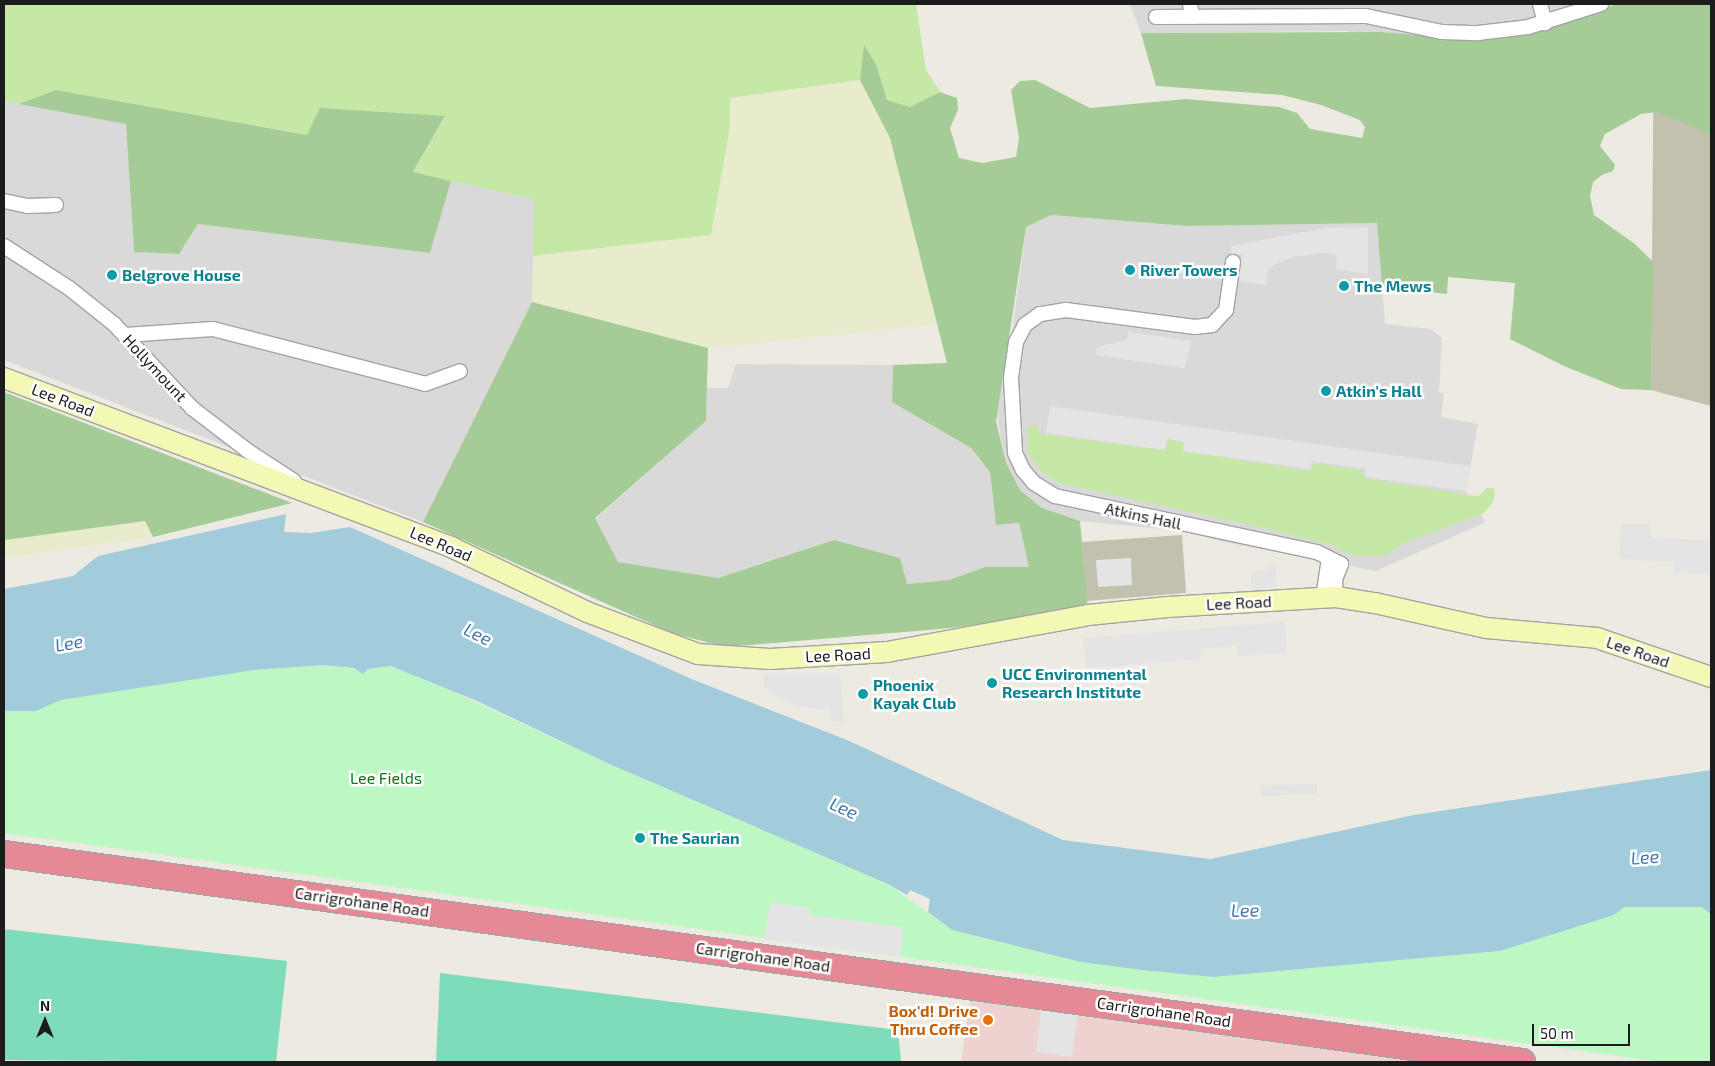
<!DOCTYPE html>
<style>
body{margin:0}
#map{position:relative;width:1715px;height:1066px;overflow:hidden;background:#edeae1;font-family:"Exo 2",sans-serif}
div>[style]{position:absolute}
[style*='--x']{left:calc(var(--x)*1px);top:calc(var(--y)*1px);width:calc(var(--w)*1px);rotate:calc(var(--a)*1deg)}
.residential>*{inset:0;background:#dad9d9}
.commercial>*{inset:0;background:#eed2d0}
.construction>*{inset:0;background:#c1c1ad}
.farmland>*{inset:0;background:#e9eccc}
.grass>*{inset:0;background:#c5e8a7}
.forest>*{inset:0;background:#a5cc96}
.park>*{inset:0;background:#bdf8c4}
.pitch>*{inset:0;background:#7fdcbb}
.parking>*{inset:0;background:#e4e4e4}
.water>*{inset:0;background:#a2ccdb}
.roads{filter:drop-shadow(1px 0 #a3a3a3) drop-shadow(-1px 0 #a3a3a3) drop-shadow(0 1px #a3a3a3) drop-shadow(0 -1px #a3a3a3)}
.street>*{height:14px;margin:-7px;padding:0 7px;transform-origin:7px;border-radius:7px;background:#fff}
.secondary>*{height:20px;margin:-10px;padding:0 10px;transform-origin:10px;border-radius:10px;background:#f3f8b4}
.highway>*{height:26px;margin:-13px;padding:0 13px;transform-origin:13px;border-radius:13px;background:#e58997}
.dots>*{width:14px;height:14px;translate:-50% -50%;box-sizing:border-box;border:2px solid #fff;border-radius:50%}
span{translate:-50% -50%;white-space:nowrap;text-align:center;line-height:1.15;-webkit-text-stroke:5px #fff;paint-order:stroke}
.culture-label{font-size:16px;color:#0d838f;font-weight:700}
.left{translate:0 -50%;text-align:left}
.street-label{font-size:16px;color:#1c1c1c}
.park-label{font-size:16px;color:#0c7719}
.food-label{font-size:16px;color:#c56008;font-weight:700}
.right{translate:-100% -50%;text-align:right}
.water-label{font-size:18px;color:#4a77aa;font-style:italic}
.frame{position:absolute;inset:0;border:5px solid #1c1c1c;pointer-events:none}
.north{position:absolute;left:20px;top:996px;width:50px;height:50px;-webkit-text-stroke:4px #fff;paint-order:stroke;rotate:0deg;font-size:14px;font-weight:700;line-height:20px;text-align:center;color:#1c1c1c}
.north::after{content:'';display:block;margin:auto;width:18px;height:22px;background:#1c1c1c;clip-path:polygon(50% 0,100% 100%,50% 72%,0 100%)}
.scale{position:absolute;left:1532px;top:1024px;width:98px;height:22px;box-sizing:border-box;border:2px solid #1c1c1c;border-top:0;padding-left:6px;font-size:15px;line-height:18px;white-space:nowrap;color:#1c1c1c;-webkit-text-stroke:4px #fff;paint-order:stroke}
</style>
<div id="map">
<div class="residential">
<i style="clip-path:polygon(1130px 4px,1590px 4px,1530px 45px,1392px 40px,1347px 31px,1141px 33px)"></i>
<i style="clip-path:polygon(4px 101px,126px 123px,134px 252px,179px 254px,198px 224px,430px 253px,451px 181px,535px 199px,532px 302px,423px 522px,4px 360px)"></i>
<i style="clip-path:polygon(1051px 215px,1187px 226px,1377px 223px,1385px 324px,1431px 329px,1442px 338px,1439px 392px,1444px 393px,1441px 417px,1478px 424px,1466px 491px,1486px 522px,1376px 571px,1224px 542px,1182px 531px,1070px 520px,1042px 508px,1020px 490px,1005px 463px,995px 401px,1013px 326px,1026px 227px)"></i>
<i style="clip-path:polygon(736px 364px,893px 365px,892px 402px,971px 448px,990px 472px,996px 525px,1019px 523px,1030px 567px,985px 567px,949px 580px,907px 584px,834px 540px,718px 578px,618px 562px,595px 519px,706px 421px,707px 388px,728px 388px)"></i>
</div>
<div class="commercial">
<i style="clip-path:polygon(970px 999px,1430px 1062px,961px 1062px)"></i>
</div>
<div class="construction">
<i style="clip-path:polygon(1711px 15px,1711px 406px,1651px 390px,1654px 16px)"></i>
<i style="clip-path:polygon(1182px 535px,1186px 593px,1086px 601px,1082px 542px)"></i>
</div>
<div class="farmland">
<i style="clip-path:polygon(860px 80px,890px 138px,938px 324px,708px 348px,532px 302px,533px 256px,711px 234px,730px 127px,730px 98px)"></i>
<i style="clip-path:polygon(145px 521px,153px 537px,4px 558px,4px 539px)"></i>
</div>
<div class="grass">
<i style="clip-path:polygon(4px 4px,916px 4px,926px 70px,940px 92px,911px 107px,887px 100px,876px 64px,864px 46px,860px 80px,730px 98px,730px 127px,711px 235px,533px 256px,534px 199px,413px 173px,445px 117px,308px 135px,56px 90px,19px 104px,4px 101px)"></i>
<i style="clip-path:polygon(1036px 425px,1041px 434px,1165px 450px,1167px 439px,1184px 442px,1183px 451px,1311px 471px,1314px 463px,1361px 470px,1364px 478px,1468px 495px,1479px 496px,1487px 488px,1493px 488px,1495px 492px,1493px 502px,1484px 513px,1404px 543px,1384px 556px,1354px 556px,1331px 545px,1259px 527px,1059px 483px,1042px 472px,1028px 454px,1027px 427px)"></i>
</div>
<div class="forest">
<i style="clip-path:polygon(1617px 4px,1711px 4px,1711px 134px,1657px 112px,1641px 114px,1605px 134px,1600px 146px,1615px 165px,1613px 171px,1602px 175px,1593px 182px,1590px 196px,1594px 215px,1635px 244px,1653px 262px,1651px 390px,1621px 389px,1564px 366px,1510px 339px,1515px 283px,1448px 277px,1447px 294px,1382px 286px,1377px 223px,1187px 226px,1051px 215px,1026px 227px,996px 421px,1006px 463px,1020px 490px,1042px 508px,1080px 521px,1088px 609px,951px 628px,725px 647px,672px 633px,423px 522px,532px 302px,708px 348px,706px 421px,595px 518px,618px 562px,718px 578px,834px 540px,900px 558px,907px 584px,949px 580px,985px 567px,1029px 567px,1019px 523px,996px 525px,990px 472px,971px 448px,892px 402px,893px 365px,947px 363px,890px 138px,860px 80px,864px 45px,876px 64px,887px 100px,910px 107px,940px 92px,957px 98px,958px 110px,950px 128px,959px 158px,982px 163px,1016px 157px,1019px 138px,1011px 90px,1020px 81px,1035px 80px,1090px 108px,1186px 99px,1279px 107px,1297px 113px,1310px 129px,1362px 138px,1365px 127px,1360px 120px,1321px 105px,1282px 95px,1156px 86px,1141px 33px,1380px 32px,1438px 37px,1541px 30px)"></i>
<i style="clip-path:polygon(56px 90px,307px 135px,320px 108px,445px 116px,413px 172px,451px 181px,430px 253px,198px 224px,179px 254px,134px 252px,126px 124px,19px 104px)"></i>
<i style="clip-path:polygon(4px 392px,292px 503px,153px 537px,145px 521px,5px 540px)"></i>
</div>
<div class="park">
<i style="clip-path:polygon(323px 665px,365px 670px,391px 666px,411px 672px,605px 762px,888px 884px,952px 930px,1081px 962px,1213px 977px,1500px 951px,1614px 915px,1624px 907px,1703px 907px,1711px 915px,1711px 1062px,1662px 1062px,4px 833px,4px 711px,36px 711px,61px 700px,254px 670px)"></i>
</div>
<div class="pitch">
<i style="clip-path:polygon(4px 929px,287px 961px,276px 1062px,4px 1060px)"></i>
<i style="clip-path:polygon(440px 973px,898px 1030px,901px 1062px,436px 1062px)"></i>
</div>
<div class="parking">
<i style="clip-path:polygon(1368px 227px,1368px 274px,1336px 269px,1337px 255px,1324px 253px,1292px 257px,1272px 266px,1268px 269px,1266px 285px,1239px 281px,1242px 254px,1231px 256px,1231px 246px,1261px 240px,1326px 228px)"></i>
<i style="clip-path:polygon(1128px 332px,1192px 341px,1184px 368px,1096px 355px,1097px 347px,1127px 340px)"></i>
<i style="clip-path:polygon(1050px 406px,1470px 466px,1466px 491px,1365px 477px,1366px 469px,1311px 461px,1310px 469px,1183px 451px,1184px 442px,1167px 439px,1165px 450px,1046px 433px)"></i>
<i style="clip-path:polygon(1621px 524px,1650px 524px,1652px 537px,1711px 541px,1711px 574px,1673px 572px,1673px 562px,1620px 559px)"></i>
<i style="clip-path:polygon(1131px 558px,1132px 585px,1098px 587px,1096px 560px)"></i>
<i style="clip-path:polygon(1275px 564px,1277px 586px,1251px 590px,1251px 571px,1262px 571px)"></i>
<i style="clip-path:polygon(1285px 622px,1287px 652px,1238px 656px,1237px 646px,1200px 649px,1201px 659px,1086px 668px,1083px 638px)"></i>
<i style="clip-path:polygon(764px 673px,840px 673px,844px 722px,833px 721px,829px 709px,796px 707px,779px 698px,764px 687px)"></i>
<i style="clip-path:polygon(1317px 784px,1317px 794px,1261px 796px,1260px 785px)"></i>
<i style="clip-path:polygon(770px 902px,809px 908px,811px 915px,904px 927px,900px 957px,764px 939px)"></i>
<i style="clip-path:polygon(1041px 1008px,1078px 1013px,1072px 1057px,1036px 1052px)"></i>
</div>
<div class="water">
<i style="clip-path:polygon(286px 514px,284px 532px,311px 533px,350px 527px,694px 680px,847px 740px,1063px 840px,1210px 859px,1414px 815px,1711px 770px,1711px 915px,1702px 907px,1624px 907px,1614px 915px,1500px 951px,1213px 977px,1142px 970px,1081px 962px,952px 930px,928px 912px,930px 899px,910px 890px,907px 895px,888px 884px,605px 762px,477px 701px,391px 666px,368px 669px,363px 674px,354px 668px,323px 665px,254px 670px,61px 700px,36px 711px,4px 711px,4px 589px,73px 576px,98px 556px)"></i>
</div>
<div class="roads">
<div class="street">
<i style="--x:1190;--y:4;--w:13;--a:81"></i>
<i style="--x:1540;--y:4;--w:20;--a:75"></i>
<i style="--x:1156;--y:17;--w:210;--a:-0.3"></i>
<i style="--x:1366;--y:16;--w:78;--a:11.9"></i>
<i style="--x:1442;--y:32;--w:36;--a:2"></i>
<i style="--x:1478;--y:33;--w:50;--a:-6.8"></i>
<i style="--x:1528;--y:27;--w:77;--a:-17.5"></i>
<i style="--x:4;--y:201;--w:24;--a:12"></i>
<i style="--x:27;--y:206;--w:29;--a:-2"></i>
<i style="--x:4;--y:246;--w:77;--a:32.9"></i>
<i style="--x:69;--y:288;--w:58;--a:38.7"></i>
<i style="--x:114;--y:324;--w:115;--a:47.1"></i>
<i style="--x:192;--y:408;--w:71;--a:37.5"></i>
<i style="--x:248;--y:451;--w:55;--a:33.1"></i>
<i style="--x:1233;--y:262;--w:49;--a:98.3"></i>
<i style="--x:1226;--y:310;--w:21;--a:133"></i>
<i style="--x:1212;--y:325;--w:17;--a:173"></i>
<i style="--x:1195;--y:327;--w:130;--a:-172.5"></i>
<i style="--x:1066;--y:310;--w:26;--a:171"></i>
<i style="--x:1040;--y:314;--w:19;--a:144"></i>
<i style="--x:1025;--y:325;--w:19;--a:118"></i>
<i style="--x:1016;--y:342;--w:36;--a:98"></i>
<i style="--x:1011;--y:378;--w:75;--a:86.9"></i>
<i style="--x:1015;--y:453;--w:19;--a:65"></i>
<i style="--x:1023;--y:470;--w:17;--a:50"></i>
<i style="--x:1034;--y:483;--w:25;--a:32"></i>
<i style="--x:1055;--y:496;--w:268;--a:12.1"></i>
<i style="--x:1317;--y:552;--w:27;--a:27"></i>
<i style="--x:1341;--y:564;--w:17;--a:111"></i>
<i style="--x:1335;--y:580;--w:17;--a:87"></i>
<i style="--x:125;--y:335;--w:88;--a:-3.9"></i>
<i style="--x:213;--y:329;--w:219;--a:14.5"></i>
<i style="--x:425;--y:384;--w:37;--a:-20"></i>
<i style="--x:1323;--y:598;--w:40;--a:-81.5"></i>
</div>
<div class="secondary">
<i style="--x:4;--y:378;--w:480;--a:20.7"></i>
<i style="--x:453;--y:548;--w:148;--a:25.5"></i>
<i style="--x:587;--y:612;--w:119;--a:20.7"></i>
<i style="--x:698;--y:654;--w:72;--a:4"></i>
<i style="--x:770;--y:659;--w:117;--a:-3.4"></i>
<i style="--x:887;--y:652;--w:204;--a:-10.4"></i>
<i style="--x:1088;--y:615;--w:80;--a:-5.7"></i>
<i style="--x:1168;--y:607;--w:168;--a:-3.4"></i>
<i style="--x:1336;--y:597;--w:39;--a:9"></i>
<i style="--x:1375;--y:603;--w:114;--a:12.7"></i>
<i style="--x:1486;--y:628;--w:111;--a:5.1"></i>
<i style="--x:1597;--y:638;--w:120;--a:18.9"></i>
</div>
<div class="highway">
<i style="--x:4;--y:854;--w:1532;--a:7.8"></i>
</div>
</div>
<div class="dots">
<i style="left:1130px;top:270px;background:#0f9aa8"></i>
<i style="left:112px;top:275px;background:#0f9aa8"></i>
<i style="left:1344px;top:286px;background:#0f9aa8"></i>
<i style="left:1326px;top:391px;background:#0f9aa8"></i>
<i style="left:992px;top:683px;background:#0f9aa8"></i>
<i style="left:863px;top:694px;background:#0f9aa8"></i>
<i style="left:640px;top:838px;background:#0f9aa8"></i>
<i style="left:988px;top:1020px;background:#e8710a"></i>
</div>
<div class="culture-label">
<span class="left" style="left:1140px;top:270px">River Towers</span>
<span class="left" style="left:122px;top:275px">Belgrove House</span>
<span class="left" style="left:1354px;top:286px">The Mews</span>
<span class="left" style="left:1336px;top:391px">Atkin's Hall</span>
<span class="left" style="left:1002px;top:683px">UCC Environmental<br>Research Institute</span>
<span class="left" style="left:873px;top:694px">Phoenix<br>Kayak Club</span>
<span class="left" style="left:650px;top:838px">The Saurian</span>
</div>
<div class="street-label">
<span style="left:155px;top:368px;rotate:47deg">Hollymount</span>
<span style="left:63px;top:400px;rotate:21deg">Lee Road</span>
<span style="left:1143px;top:516px;rotate:12deg">Atkins Hall</span>
<span style="left:441px;top:544px;rotate:23deg">Lee Road</span>
<span style="left:1239px;top:603px;rotate:-3deg">Lee Road</span>
<span style="left:1638px;top:652px;rotate:19deg">Lee Road</span>
<span style="left:838px;top:655px;rotate:-3deg">Lee Road</span>
<span style="left:362px;top:902px;rotate:8deg">Carrigrohane Road</span>
<span style="left:763px;top:957px;rotate:8deg">Carrigrohane Road</span>
<span style="left:1164px;top:1012px;rotate:8deg">Carrigrohane Road</span>
</div>
<div class="park-label">
<span style="left:386px;top:778px">Lee Fields</span>
</div>
<div class="food-label">
<span class="right" style="left:978px;top:1020px">Box'd! Drive<br>Thru Coffee</span>
</div>
<div class="water-label">
<span style="left:478px;top:634px;rotate:26deg">Lee</span>
<span style="left:69px;top:643px;rotate:-10deg">Lee</span>
<span style="left:844px;top:808px;rotate:23deg">Lee</span>
<span style="left:1645px;top:857px;rotate:-4deg">Lee</span>
<span style="left:1245px;top:910px;rotate:-1deg">Lee</span>
</div>
<div class="frame"></div>
<div class="north">N</div>
<div class="scale">50 m</div>
</div>
